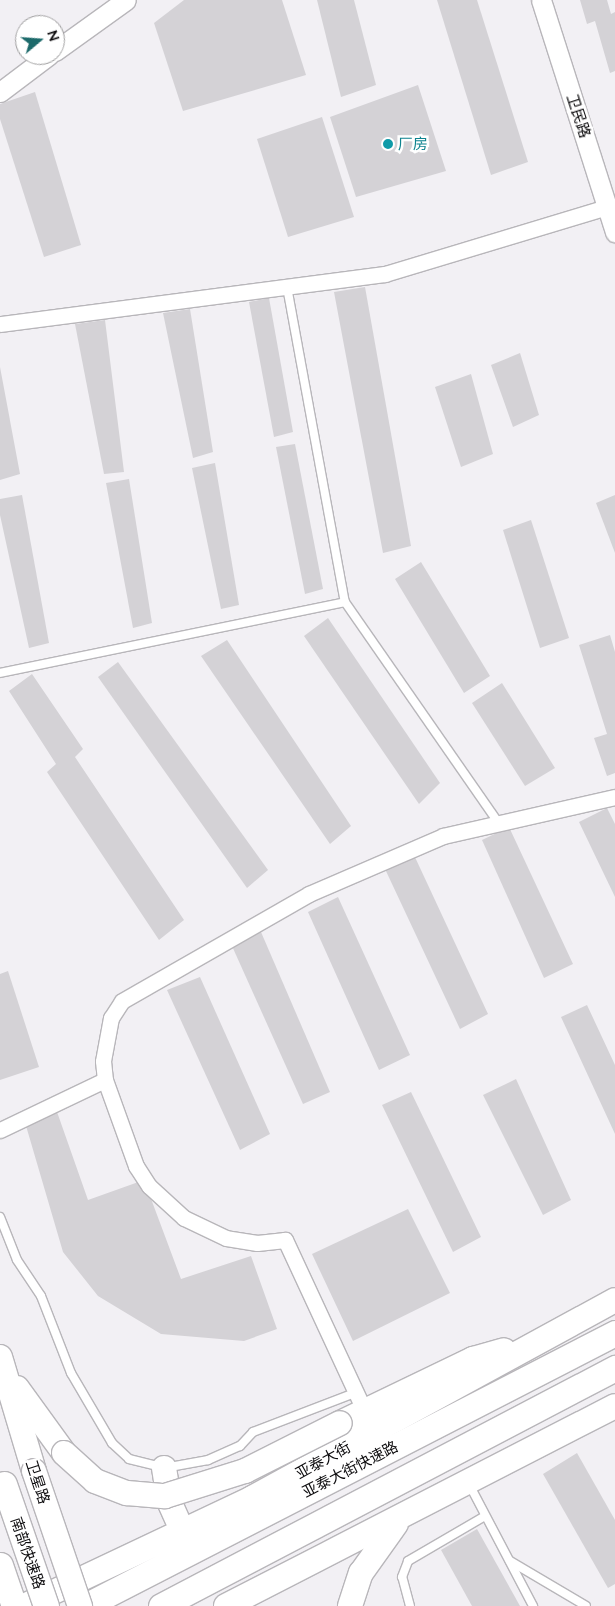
<!DOCTYPE html>
<meta charset="utf-8">
<style>
body{margin:0}
#map{position:relative;width:615px;height:1606px;overflow:hidden;background:#f2f0f4;font-family:Mulish,"Noto Sans SC",sans-serif}
div>[style]{position:absolute}
[style*='--x']{left:calc(var(--x)*1px);top:calc(var(--y)*1px);width:calc(var(--w)*1px);rotate:calc(var(--a)*1deg)}
.building>*{inset:0;background:#d4d2d6}
.roads{filter:drop-shadow(1px 0 #b8b6ba) drop-shadow(-1px 0 #b8b6ba) drop-shadow(0 1px #b8b6ba) drop-shadow(0 -1px #b8b6ba)}
.service>*{height:8px;margin:-4px;padding:0 4px;transform-origin:4px;border-radius:4px;background:#fff}
.minor>*{height:15px;margin:-7.5px;padding:0 7.5px;transform-origin:7.5px;border-radius:7.5px;background:#fff}
.tertiary>*{height:19px;margin:-9.5px;padding:0 9.5px;transform-origin:9.5px;border-radius:9.5px;background:#fff}
.primary>*{height:24px;margin:-12px;padding:0 12px;transform-origin:12px;border-radius:12px;background:#fff}
.trunk>*{height:25px;margin:-12.5px;padding:0 12.5px;transform-origin:12.5px;border-radius:12.5px;background:#fff}
.bridges{filter:drop-shadow(1px 0 #b8b6ba) drop-shadow(-1px 0 #b8b6ba) drop-shadow(0 1px #b8b6ba) drop-shadow(0 -1px #b8b6ba)}
.primary-bridge>*{height:24px;margin:-12px;padding:0 12px;transform-origin:12px;border-radius:12px;background:#fff}
.trunk-bridge>*{height:25px;margin:-12.5px;padding:0 12.5px;transform-origin:12.5px;border-radius:12.5px;background:#fff}
.dots>*{width:14px;height:14px;translate:-50% -50%;box-sizing:border-box;border:2px solid #fff;border-radius:50%}
span{translate:-50% -50%;white-space:nowrap;text-align:center;line-height:1.15;-webkit-text-stroke:5px #fff;paint-order:stroke}
.street-label{font-size:15px;color:#0c0b0d}
.culture-label{font-size:15px;color:#0d838f}
.left{translate:0 -50%;text-align:left}
.north{position:absolute;left:15px;top:15px;width:50px;height:50px;box-sizing:border-box;background:#fff;border:1px solid #9e9d9e;border-radius:50%;rotate:72deg;font-size:14px;font-weight:700;line-height:20px;text-align:center;color:#0c0b0d}
.north::after{content:'';display:block;margin:auto;width:18px;height:22px;background:#1d6a6b;clip-path:polygon(50% 0,100% 100%,50% 72%,0 100%)}
</style>
<div id="map">
<div class="building">
<i style="clip-path:polygon(184px 0,282px 0,306px 75px,183px 111px,154px 23px)"></i>
<i style="clip-path:polygon(317px 0,354px 0,376px 85px,341px 97px)"></i>
<i style="clip-path:polygon(437px 0,477px 0,528px 162px,491px 175px)"></i>
<i style="clip-path:polygon(580px 0,607px 0,611px 14px,615px 12px,615px 71px,610px 73px,595px 21px,587px 24px)"></i>
<i style="clip-path:polygon(418px 85px,446px 171px,356px 197px,330px 117px)"></i>
<i style="clip-path:polygon(35px 92px,81px 245px,44px 257px,0 119px,0 104px)"></i>
<i style="clip-path:polygon(322px 117px,354px 217px,288px 237px,257px 139px)"></i>
<i style="clip-path:polygon(365px 287px,411px 546px,383px 553px,334px 292px)"></i>
<i style="clip-path:polygon(269px 298px,293px 432px,274px 437px,249px 302px)"></i>
<i style="clip-path:polygon(190px 309px,213px 452px,193px 458px,163px 313px)"></i>
<i style="clip-path:polygon(105px 320px,124px 472px,104px 474px,75px 324px)"></i>
<i style="clip-path:polygon(520px 353px,539px 415px,513px 427px,491px 365px)"></i>
<i style="clip-path:polygon(0 367px,20px 474px,0 480px)"></i>
<i style="clip-path:polygon(471px 374px,493px 454px,461px 467px,435px 387px)"></i>
<i style="clip-path:polygon(295px 444px,323px 589px,305px 594px,276px 447px)"></i>
<i style="clip-path:polygon(215px 463px,239px 605px,221px 609px,192px 468px)"></i>
<i style="clip-path:polygon(129px 479px,152px 623px,133px 628px,106px 483px)"></i>
<i style="clip-path:polygon(22px 495px,49px 643px,29px 648px,0 515px,0 499px)"></i>
<i style="clip-path:polygon(615px 495px,615px 553px,596px 503px)"></i>
<i style="clip-path:polygon(531px 520px,569px 638px,540px 648px,503px 530px)"></i>
<i style="clip-path:polygon(421px 562px,490px 676px,464px 693px,395px 579px)"></i>
<i style="clip-path:polygon(328px 618px,440px 783px,419px 804px,304px 636px)"></i>
<i style="clip-path:polygon(610px 635px,615px 652px,615px 773px,607px 776px,594px 738px,607px 734px,579px 645px)"></i>
<i style="clip-path:polygon(227px 640px,351px 826px,330px 844px,201px 656px)"></i>
<i style="clip-path:polygon(118px 662px,268px 870px,247px 888px,98px 677px)"></i>
<i style="clip-path:polygon(32px 674px,83px 749px,75px 757px,184px 920px,159px 940px,47px 772px,56px 764px,9px 691px)"></i>
<i style="clip-path:polygon(502px 683px,555px 768px,525px 786px,472px 703px)"></i>
<i style="clip-path:polygon(607px 808px,615px 824px,615px 897px,579px 822px)"></i>
<i style="clip-path:polygon(509px 827px,573px 964px,544px 978px,482px 840px)"></i>
<i style="clip-path:polygon(414px 855px,488px 1014px,460px 1029px,385px 869px)"></i>
<i style="clip-path:polygon(338px 897px,410px 1055px,379px 1070px,308px 912px)"></i>
<i style="clip-path:polygon(261px 932px,330px 1092px,303px 1104px,232px 946px)"></i>
<i style="clip-path:polygon(8px 971px,39px 1067px,0 1080px,0 974px)"></i>
<i style="clip-path:polygon(200px 977px,270px 1134px,240px 1150px,167px 990px)"></i>
<i style="clip-path:polygon(587px 1005px,615px 1065px,615px 1134px,561px 1017px)"></i>
<i style="clip-path:polygon(516px 1079px,571px 1200px,543px 1215px,483px 1095px)"></i>
<i style="clip-path:polygon(411px 1092px,481px 1237px,453px 1252px,382px 1105px)"></i>
<i style="clip-path:polygon(56px 1109px,88px 1200px,144px 1180px,181px 1279px,251px 1256px,277px 1329px,244px 1341px,161px 1334px,98px 1296px,63px 1252px,24px 1119px)"></i>
<i style="clip-path:polygon(408px 1209px,450px 1293px,353px 1341px,312px 1254px)"></i>
<i style="clip-path:polygon(577px 1453px,615px 1520px,615px 1584px,608px 1588px,543px 1474px)"></i>
<i style="clip-path:polygon(477px 1529px,520px 1606px,472px 1606px,441px 1550px)"></i>
</div>
<div class="roads">
<div class="service">
<i style="--x:287;--y:287;--w:320;--a:79.6"></i>
<i style="--x:345;--y:602;--w:268;--a:55.2"></i>
<i style="--x:0;--y:673;--w:352;--a:-11.6"></i>
<i style="--x:0;--y:1217;--w:46;--a:68.4"></i>
<i style="--x:17;--y:1260;--w:43;--a:56.3"></i>
<i style="--x:41;--y:1296;--w:83;--a:68.7"></i>
<i style="--x:71;--y:1373;--w:81;--a:59.6"></i>
<i style="--x:112;--y:1443;--w:23;--a:43"></i>
<i style="--x:129;--y:1459;--w:36;--a:14"></i>
<i style="--x:164;--y:1468;--w:45;--a:-10.3"></i>
<i style="--x:208;--y:1460;--w:35;--a:-24"></i>
<i style="--x:240;--y:1446;--w:19;--a:-47"></i>
<i style="--x:253;--y:1432;--w:111;--a:-21"></i>
<i style="--x:469;--y:1484;--w:138;--a:62.3"></i>
<i style="--x:510;--y:1561;--w:88;--a:30.6"></i>
<i style="--x:410;--y:1606;--w:30;--a:-105"></i>
<i style="--x:402;--y:1577;--w:17;--a:-69"></i>
<i style="--x:408;--y:1561;--w:89;--a:-30.3"></i>
</div>
<div class="minor">
<i style="--x:0;--y:324;--w:388;--a:-7.4"></i>
<i style="--x:385;--y:274;--w:232;--a:-16.8"></i>
<i style="--x:0;--y:1130;--w:116;--a:-25.5"></i>
<i style="--x:365;--y:1412;--w:190;--a:-114.9"></i>
<i style="--x:285;--y:1240;--w:28;--a:174"></i>
<i style="--x:257;--y:1243;--w:31;--a:-171"></i>
<i style="--x:226;--y:1238;--w:47;--a:-154.5"></i>
<i style="--x:184;--y:1218;--w:47;--a:-137.6"></i>
<i style="--x:149;--y:1186;--w:24;--a:-123"></i>
<i style="--x:136;--y:1166;--w:91;--a:-109.8"></i>
<i style="--x:105;--y:1080;--w:19;--a:-96"></i>
<i style="--x:103;--y:1061;--w:44;--a:-79.5"></i>
<i style="--x:111;--y:1018;--w:20;--a:-57"></i>
<i style="--x:122;--y:1001;--w:215;--a:-29.8"></i>
<i style="--x:309;--y:894;--w:146;--a:-23.4"></i>
<i style="--x:443;--y:836;--w:176;--a:-12.8"></i>
</div>
<div class="tertiary">
<i style="--x:541;--y:0;--w:244;--a:72.3"></i>
<i style="--x:55;--y:51;--w:87;--a:-35.7"></i>
<i style="--x:0;--y:92;--w:61;--a:-37.1"></i>
</div>
<div class="primary">
<i style="--x:0;--y:1357;--w:119;--a:73.4"></i>
<i style="--x:17;--y:1388;--w:80;--a:54.1"></i>
<i style="--x:340;--y:1423;--w:148;--a:-25.7"></i>
<i style="--x:473;--y:1359;--w:32;--a:-16"></i>
<i style="--x:164;--y:1468;--w:33;--a:81"></i>
<i style="--x:169;--y:1501;--w:32;--a:66"></i>
<i style="--x:24;--y:1606;--w:252;--a:-25.3"></i>
<i style="--x:252;--y:1498;--w:413;--a:-28.6"></i>
<i style="--x:226;--y:1606;--w:437;--a:-27.2"></i>
<i style="--x:350;--y:1606;--w:35;--a:-72"></i>
<i style="--x:361;--y:1573;--w:60;--a:-54.5"></i>
</div>
<div class="trunk">
<i style="--x:0;--y:1565;--w:43;--a:71.1"></i>
<i style="--x:85;--y:1606;--w:596;--a:-27.25"></i>
<i style="--x:161;--y:1606;--w:513;--a:-27.66"></i>
</div>
</div>
<div class="bridges">
<div class="primary-bridge">
<i style="--x:64;--y:1453;--w:42;--a:42.1"></i>
<i style="--x:95;--y:1481;--w:34;--a:21"></i>
<i style="--x:127;--y:1493;--w:38;--a:5"></i>
<i style="--x:165;--y:1496;--w:84;--a:-17.4"></i>
<i style="--x:245;--y:1471;--w:106;--a:-26.8"></i>
<i style="--x:34;--y:1471;--w:143;--a:71.2"></i>
</div>
<div class="trunk-bridge">
<i style="--x:4;--y:1484;--w:129;--a:71"></i>
</div>
</div>
<div class="dots">
<i style="left:388px;top:144px;background:#0f9aa8"></i>
</div>
<div class="street-label">
<span style="left:579px;top:116px;rotate:72deg">卫民路</span>
<span style="left:323px;top:1460px;rotate:-29deg">亚泰大街</span>
<span style="left:350px;top:1469px;rotate:-27deg">亚泰大街快速路</span>
<span style="left:38px;top:1482px;rotate:72deg">卫星路</span>
<span style="left:28px;top:1553px;rotate:71deg">南部快速路</span>
</div>
<div class="culture-label">
<span class="left" style="left:398px;top:144px">厂房</span>
</div>
<div class="north">N</div>
</div>
